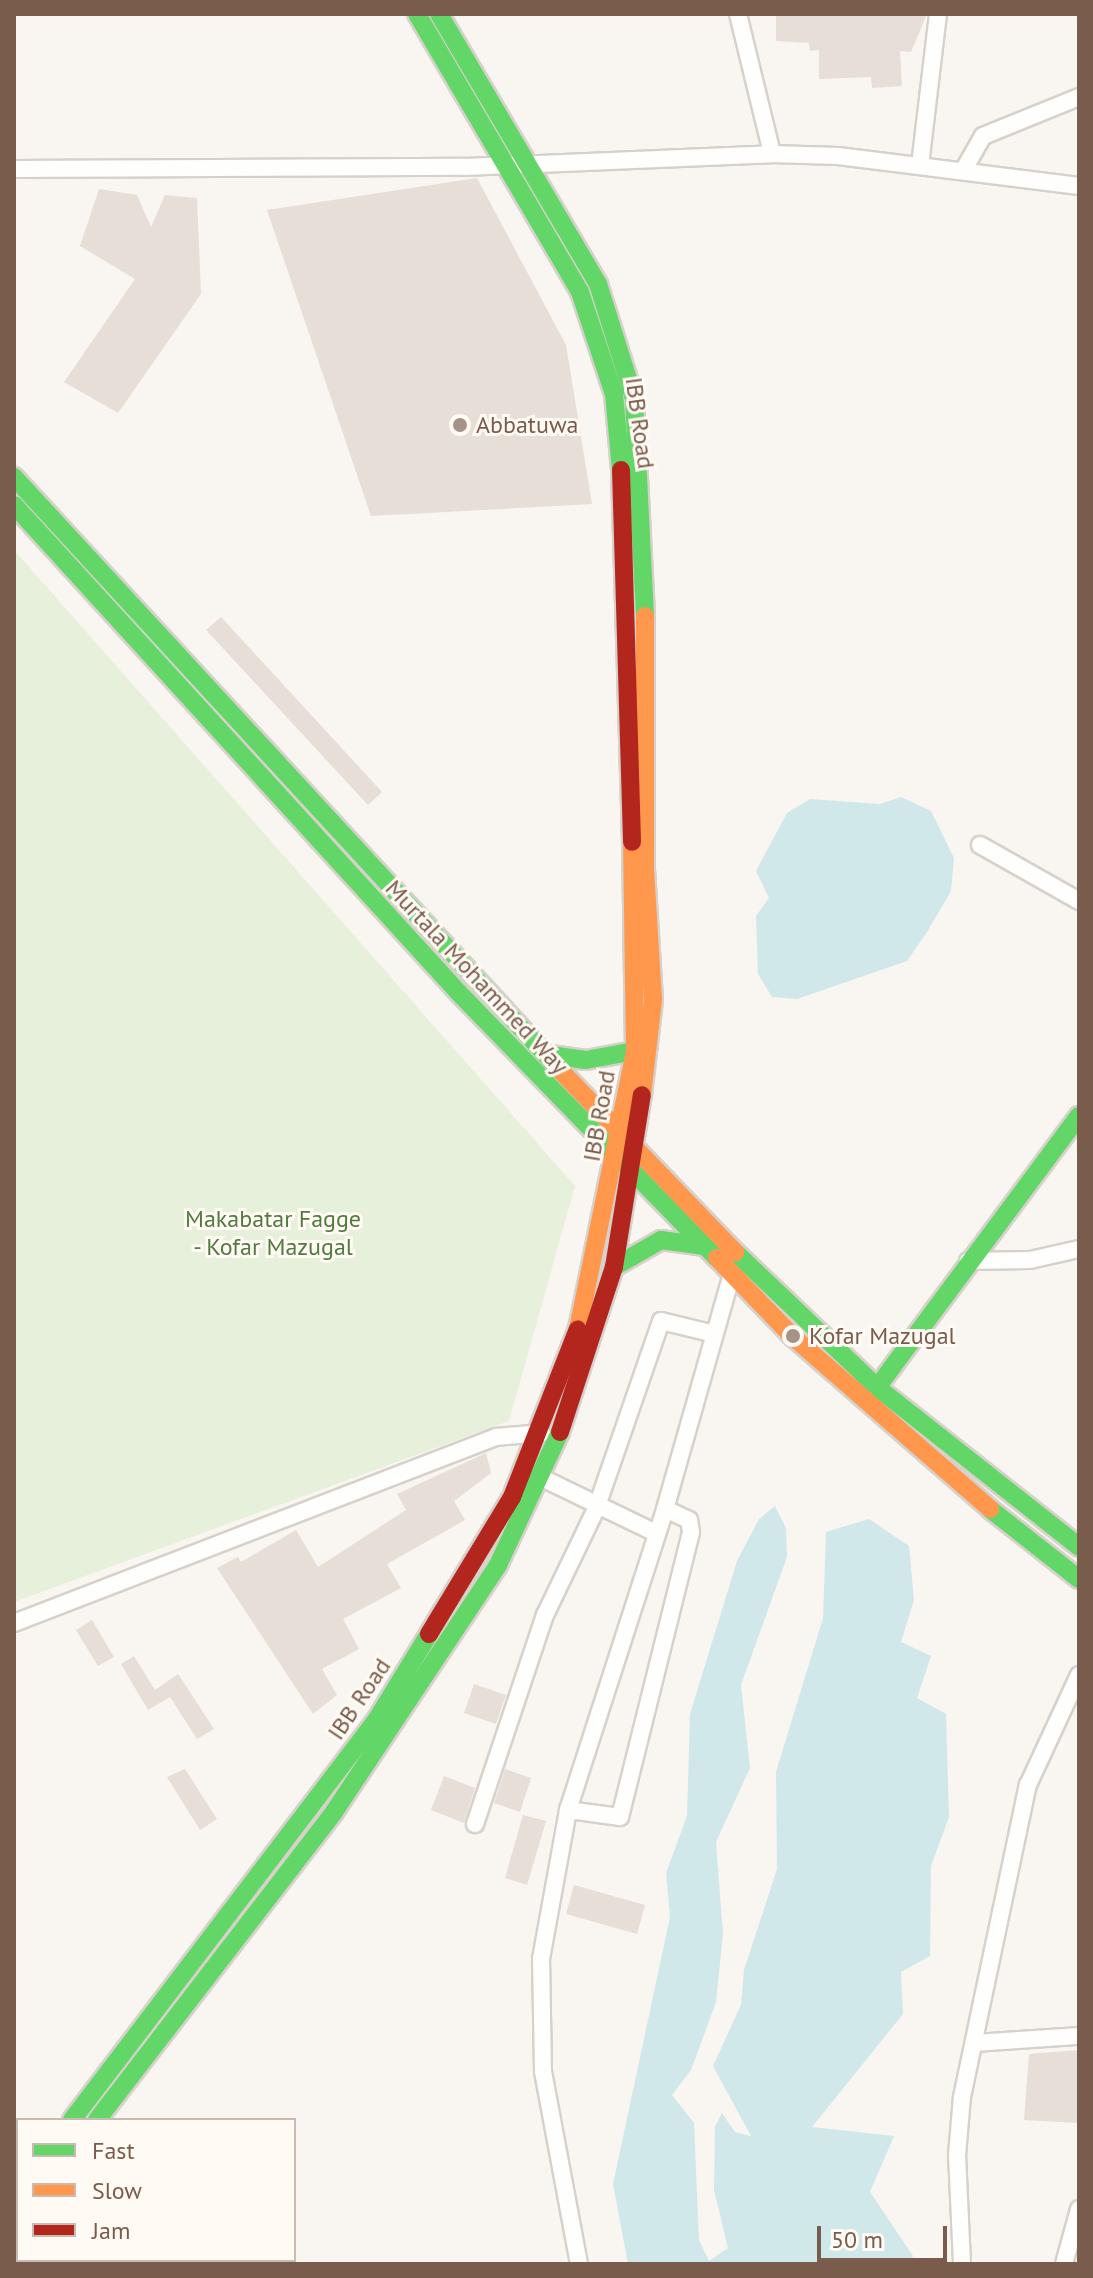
<!DOCTYPE html>
<style>
body{margin:0}
#map{position:relative;width:1093px;height:2278px;overflow:hidden;background:#f9f5f0;font-family:"PT Sans",sans-serif}
div>[style]{position:absolute}
[style*='--x']{left:calc(var(--x)*1px);top:calc(var(--y)*1px);width:calc(var(--w)*1px);rotate:calc(var(--a)*1deg)}
.green>*{inset:0;background:#e7f0db}
.water>*{inset:0;background:#d0e8ea}
.building>*{inset:0;background:#e6ded7}
.roads{filter:drop-shadow(2px 0 #d7d1cb) drop-shadow(-2px 0 #d7d1cb) drop-shadow(0 2px #d7d1cb) drop-shadow(0 -2px #d7d1cb)}
.street>*{height:16px;margin:-8px;padding:0 8px;transform-origin:8px;border-radius:8px;background:#fefefd}
.fast>*{height:18px;margin:-9px;padding:0 9px;transform-origin:9px;border-radius:9px;background:#63d668}
.slow>*{height:18px;margin:-9px;padding:0 9px;transform-origin:9px;border-radius:9px;background:#ff974d}
.jam>*{height:18px;margin:-9px;padding:0 9px;transform-origin:9px;border-radius:9px;background:#b3261e}
.dots>*{width:22px;height:22px;translate:-50% -50%;box-sizing:border-box;border:4px solid #fffaf3;border-radius:50%}
span{translate:-50% -50%;white-space:nowrap;text-align:center;line-height:1.15;-webkit-text-stroke:6px #fffaf3;paint-order:stroke}
.street-label{font-size:24px;color:#7a5c4d}
.poi-label{font-size:24px;color:#7a5c4d}
.left{translate:0 -50%;text-align:left}
.park-label{font-size:24px;color:#537a41}
.frame{position:absolute;inset:0;border:16px solid #7a5c4d;pointer-events:none}
.legend{position:absolute;left:16px;top:2118px;width:280px;height:144px;box-sizing:border-box;background:#fffaf3;border:2px solid #cabbb1;margin:0;padding:10px 14px;list-style:none;font-size:24px;color:#7a5c4d}
.legend li{display:flex;align-items:center;gap:16px;height:40px}
.legend b{width:40px;border:2px solid #cabbb1}
.scale{position:absolute;left:817px;top:2226px;width:130px;height:36px;box-sizing:border-box;border:4px solid #7a5c4d;border-top:0;padding-left:10px;font-size:24px;line-height:28px;white-space:nowrap;color:#7a5c4d;-webkit-text-stroke:6px #fffaf3;paint-order:stroke}
</style>
<div id="map">
<div class="green">
<i style="clip-path:polygon(14px 550px,575px 1186px,509px 1421px,14px 1602px)"></i>
</div>
<div class="water">
<i style="clip-path:polygon(901px 797px,931px 811px,954px 858px,951px 891px,927px 932px,907px 961px,797px 999px,772px 997px,758px 974px,756px 916px,769px 898px,756px 871px,787px 813px,810px 799px,880px 804px)"></i>
<i style="clip-path:polygon(775px 1506px,786px 1528px,787px 1557px,741px 1685px,750px 1768px,716px 1842px,723px 1934px,716px 2002px,691px 2070px,672px 2095px,694px 2123px,699px 2240px,709px 2261px,728px 2248px,714px 2190px,715px 2126px,722px 2113px,735px 2132px,751px 2136px,713px 2066px,741px 2005px,744px 1970px,777px 1869px,776px 1772px,823px 1618px,826px 1532px,869px 1519px,909px 1546px,914px 1600px,901px 1642px,931px 1656px,917px 1698px,946px 1714px,949px 1817px,931px 1866px,930px 1956px,901px 1972px,903px 2014px,812px 2127px,894px 2136px,870px 2192px,913px 2256px,908px 2264px,628px 2264px,613px 2184px,670px 1917px,666px 1873px,687px 1816px,690px 1714px,737px 1561px,759px 1519px)"></i>
</div>
<div class="building">
<i style="clip-path:polygon(776px 14px,927px 14px,911px 52px,900px 51px,902px 86px,872px 88px,871px 77px,819px 79px,819px 50px,810px 51px,809px 43px,776px 41px)"></i>
<i style="clip-path:polygon(477px 178px,566px 345px,592px 504px,371px 516px,267px 210px)"></i>
<i style="clip-path:polygon(99px 189px,137px 195px,151px 227px,165px 195px,197px 198px,201px 294px,118px 413px,64px 382px,135px 279px,80px 246px)"></i>
<i style="clip-path:polygon(221px 617px,382px 792px,368px 805px,206px 630px)"></i>
<i style="clip-path:polygon(486px 1453px,491px 1473px,454px 1501px,465px 1520px,387px 1564px,401px 1588px,343px 1619px,359px 1649px,322px 1669px,337px 1695px,313px 1714px,217px 1568px,238px 1557px,241px 1562px,296px 1530px,318px 1567px,406px 1510px,397px 1494px)"></i>
<i style="clip-path:polygon(92px 1620px,114px 1657px,98px 1666px,76px 1630px)"></i>
<i style="clip-path:polygon(134px 1656px,155px 1690px,178px 1674px,214px 1729px,197px 1739px,170px 1697px,148px 1710px,121px 1664px)"></i>
<i style="clip-path:polygon(474px 1684px,506px 1695px,496px 1724px,464px 1713px)"></i>
<i style="clip-path:polygon(185px 1769px,217px 1819px,200px 1830px,167px 1777px)"></i>
<i style="clip-path:polygon(505px 1769px,531px 1778px,520px 1812px,494px 1803px)"></i>
<i style="clip-path:polygon(444px 1776px,475px 1788px,464px 1823px,431px 1810px)"></i>
<i style="clip-path:polygon(523px 1815px,546px 1821px,527px 1885px,505px 1878px)"></i>
<i style="clip-path:polygon(574px 1885px,645px 1905px,637px 1934px,566px 1914px)"></i>
<i style="clip-path:polygon(1079px 2050px,1079px 2123px,1024px 2120px,1029px 2054px)"></i>
</div>
<div class="roads">
<div class="street">
<i style="--x:738;--y:14;--w:144;--a:76.3"></i>
<i style="--x:920;--y:165;--w:152;--a:-83.2"></i>
<i style="--x:14;--y:169;--w:451;--a:-0.3"></i>
<i style="--x:465;--y:167;--w:307;--a:-2.4"></i>
<i style="--x:772;--y:154;--w:66;--a:1.7"></i>
<i style="--x:838;--y:156;--w:243;--a:7.1"></i>
<i style="--x:963;--y:171;--w:40;--a:-60.3"></i>
<i style="--x:983;--y:136;--w:104;--a:-22.1"></i>
<i style="--x:980;--y:845;--w:114;--a:29.5"></i>
<i style="--x:968;--y:1261;--w:62;--a:-0.9"></i>
<i style="--x:1030;--y:1260;--w:50;--a:-12.7"></i>
<i style="--x:542;--y:1478;--w:127;--a:25.8"></i>
<i style="--x:14;--y:1623;--w:517;--a:-21.1"></i>
<i style="--x:496;--y:1437;--w:46;--a:-5"></i>
<i style="--x:568;--y:1810;--w:52;--a:7.7"></i>
<i style="--x:620;--y:1817;--w:294;--a:-76"></i>
<i style="--x:691;--y:1532;--w:12;--a:-99"></i>
<i style="--x:689;--y:1520;--w:26;--a:-155"></i>
<i style="--x:475;--y:1824;--w:220;--a:-71.5"></i>
<i style="--x:545;--y:1615;--w:118;--a:-64.3"></i>
<i style="--x:596;--y:1509;--w:199;--a:-70.9"></i>
<i style="--x:661;--y:1321;--w:51;--a:13.5"></i>
<i style="--x:975;--y:2043;--w:104;--a:-3.9"></i>
<i style="--x:579;--y:2264;--w:196;--a:-100.6"></i>
<i style="--x:543;--y:2071;--w:112;--a:-91"></i>
<i style="--x:541;--y:1959;--w:151;--a:-79.7"></i>
<i style="--x:568;--y:1810;--w:316;--a:-72.1"></i>
<i style="--x:665;--y:1509;--w:244;--a:-74.1"></i>
<i style="--x:962;--y:2264;--w:109;--a:-92.6"></i>
<i style="--x:957;--y:2155;--w:58;--a:-85.1"></i>
<i style="--x:962;--y:2097;--w:319;--a:-78.1"></i>
<i style="--x:1028;--y:1785;--w:121;--a:-65.1"></i>
<i style="--x:1064;--y:2264;--w:57;--a:-74.7"></i>
</div>
<div class="fast">
<i style="--x:417;--y:14;--w:322;--a:59.6"></i>
<i style="--x:580;--y:292;--w:108;--a:71.6"></i>
<i style="--x:614;--y:394;--w:76;--a:84.7"></i>
<i style="--x:439;--y:14;--w:313;--a:59.5"></i>
<i style="--x:598;--y:284;--w:120;--a:72.5"></i>
<i style="--x:634;--y:398;--w:218;--a:87.1"></i>
<i style="--x:14;--y:477;--w:802;--a:47.38"></i>
<i style="--x:14;--y:505;--w:659;--a:47.64"></i>
<i style="--x:458;--y:992;--w:371;--a:45.8"></i>
<i style="--x:550;--y:1055;--w:36;--a:8"></i>
<i style="--x:586;--y:1060;--w:50;--a:-10.4"></i>
<i style="--x:735;--y:1252;--w:197;--a:43.6"></i>
<i style="--x:878;--y:1388;--w:256;--a:38.3"></i>
<i style="--x:614;--y:1267;--w:54;--a:-29.9"></i>
<i style="--x:661;--y:1240;--w:44;--a:7.8"></i>
<i style="--x:870;--y:1397;--w:350;--a:-53.4"></i>
<i style="--x:990;--y:1509;--w:113;--a:38.2"></i>
<i style="--x:72;--y:2120;--w:504;--a:-52.74"></i>
<i style="--x:377;--y:1719;--w:100;--a:-58.5"></i>
<i style="--x:97;--y:2120;--w:389;--a:-52.4"></i>
<i style="--x:334;--y:1812;--w:296;--a:-56.4"></i>
<i style="--x:498;--y:1565;--w:147;--a:-65"></i>
<i style="--x:14;--y:2194;--w:6;--a:-51"></i>
</div>
<div class="slow">
<i style="--x:557;--y:1067;--w:257;--a:46.1"></i>
<i style="--x:642;--y:1095;--w:96;--a:-83.4"></i>
<i style="--x:653;--y:1000;--w:131;--a:-93.5"></i>
<i style="--x:645;--y:869;--w:253;--a:-90"></i>
<i style="--x:717;--y:1258;--w:108;--a:46.1"></i>
<i style="--x:792;--y:1336;--w:263;--a:41.1"></i>
<i style="--x:578;--y:1329;--w:284;--a:-78.4"></i>
<i style="--x:635;--y:1051;--w:209;--a:-90.8"></i>
<i style="--x:14;--y:2228;--w:7;--a:-56"></i>
</div>
<div class="jam">
<i style="--x:621;--y:470;--w:372;--a:88.3"></i>
<i style="--x:560;--y:1432;--w:174;--a:-71.9"></i>
<i style="--x:614;--y:1267;--w:174;--a:-80.8"></i>
<i style="--x:429;--y:1634;--w:160;--a:-58.8"></i>
<i style="--x:512;--y:1497;--w:180;--a:-68.6"></i>
</div>
</div>
<div class="dots">
<i style="left:460px;top:425px;background:#a69286"></i>
<i style="left:793px;top:1336px;background:#a69286"></i>
</div>
<div class="street-label">
<span style="left:640px;top:423px;rotate:82deg">IBB Road</span>
<span style="left:477px;top:977px;rotate:47deg">Murtala Mohammed Way</span>
<span style="left:599px;top:1116px;rotate:-80deg">IBB Road</span>
<span style="left:359px;top:1699px;rotate:-56deg">IBB Road</span>
</div>
<div class="poi-label">
<span class="left" style="left:476px;top:425px">Abbatuwa</span>
<span class="left" style="left:809px;top:1336px">Kofar Mazugal</span>
</div>
<div class="park-label">
<span style="left:273px;top:1233px">Makabatar Fagge<br>- Kofar Mazugal</span>
</div>
<div class="frame"></div>
<ul class="legend">
<li><b style="height:10px;background:#63d668"></b>Fast</li>
<li><b style="height:10px;background:#ff974d"></b>Slow</li>
<li><b style="height:10px;background:#b3261e"></b>Jam</li>
</ul>
<div class="scale">50 m</div>
</div>
